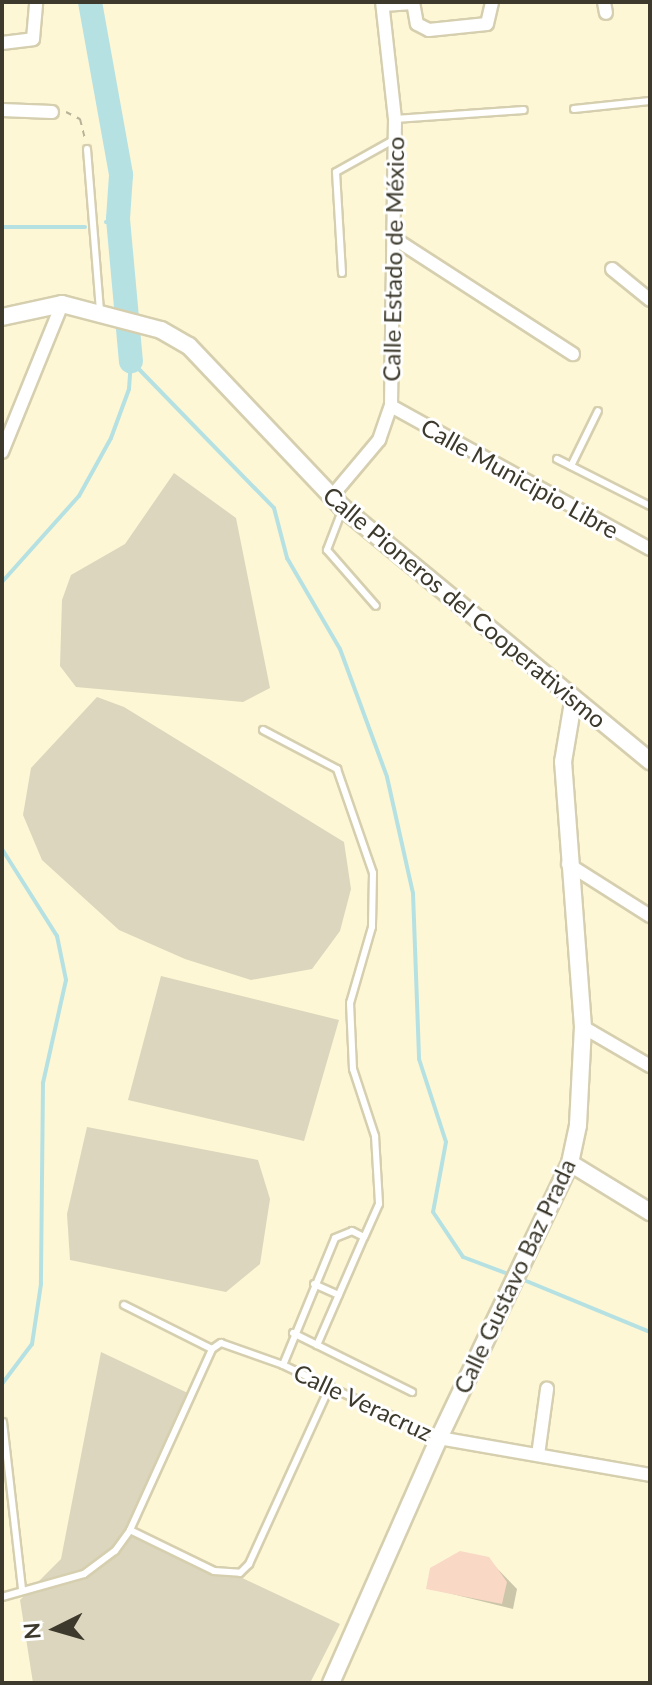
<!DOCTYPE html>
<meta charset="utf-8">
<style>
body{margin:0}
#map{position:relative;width:652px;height:1685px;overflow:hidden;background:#fef7d5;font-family:Lato,sans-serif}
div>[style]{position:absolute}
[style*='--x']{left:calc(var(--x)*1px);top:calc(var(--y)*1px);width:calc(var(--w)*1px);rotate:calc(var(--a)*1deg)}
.green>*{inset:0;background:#dbd6bd}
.shadow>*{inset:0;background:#0003}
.stream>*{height:4px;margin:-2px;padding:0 2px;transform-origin:2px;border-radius:2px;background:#b6e1e3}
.river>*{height:24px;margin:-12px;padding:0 12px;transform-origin:12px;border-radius:12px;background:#b6e1e3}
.building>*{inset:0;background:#f9d8c6}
.path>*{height:2px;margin-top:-1px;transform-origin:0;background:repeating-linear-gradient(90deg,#b7b298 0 6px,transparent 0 12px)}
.roads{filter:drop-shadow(2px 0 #d6cfaf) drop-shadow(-2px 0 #d6cfaf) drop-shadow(0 2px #d6cfaf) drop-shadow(0 -2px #d6cfaf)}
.service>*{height:6px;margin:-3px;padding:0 3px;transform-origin:3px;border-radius:3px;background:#fff}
.minor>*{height:12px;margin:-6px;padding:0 6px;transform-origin:6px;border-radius:6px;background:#fff}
.tertiary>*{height:16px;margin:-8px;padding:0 8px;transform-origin:8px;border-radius:8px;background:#fff}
span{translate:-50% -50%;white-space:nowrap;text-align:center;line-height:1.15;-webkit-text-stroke:6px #fff;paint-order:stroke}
.street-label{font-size:24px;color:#3d3a2d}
.frame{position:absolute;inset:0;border:4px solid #3d3a2d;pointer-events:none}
.north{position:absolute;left:16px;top:1589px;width:80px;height:80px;-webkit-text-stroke:6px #fff;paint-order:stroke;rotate:265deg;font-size:22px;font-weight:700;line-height:32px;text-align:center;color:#3d3a2d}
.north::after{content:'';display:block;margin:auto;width:28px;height:36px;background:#3d3a2d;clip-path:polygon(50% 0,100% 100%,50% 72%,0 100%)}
</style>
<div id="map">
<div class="green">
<i style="clip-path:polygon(174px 473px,236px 518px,270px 688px,243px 702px,76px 687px,60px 666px,62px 600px,71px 575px,125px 544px)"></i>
<i style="clip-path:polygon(97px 697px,124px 707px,344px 842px,351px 889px,340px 931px,312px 969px,251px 980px,185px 959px,119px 930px,42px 860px,23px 815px,31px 768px)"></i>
<i style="clip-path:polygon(161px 976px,339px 1020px,304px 1141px,128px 1100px)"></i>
<i style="clip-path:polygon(87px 1127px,258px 1160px,270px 1199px,260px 1264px,226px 1292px,70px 1260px,67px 1214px)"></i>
<i style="clip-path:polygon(101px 1352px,192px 1395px,136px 1528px,340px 1624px,310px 1683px,33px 1683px,20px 1600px,61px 1559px)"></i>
</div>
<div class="shadow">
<i style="clip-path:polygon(488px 1559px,517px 1589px,513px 1609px,428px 1588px)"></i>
</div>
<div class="stream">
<i style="--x:106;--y:222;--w:12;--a:-14"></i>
<i style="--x:2;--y:227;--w:83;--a:0"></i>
<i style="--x:131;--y:361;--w:205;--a:45.8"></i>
<i style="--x:274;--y:508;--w:52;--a:75.4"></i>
<i style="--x:287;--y:558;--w:105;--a:59.8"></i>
<i style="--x:340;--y:649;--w:136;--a:69.8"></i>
<i style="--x:387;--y:777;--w:119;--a:77.4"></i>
<i style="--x:413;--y:893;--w:166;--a:87.9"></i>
<i style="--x:419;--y:1059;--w:87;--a:72"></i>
<i style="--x:446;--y:1142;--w:71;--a:100.5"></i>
<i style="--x:433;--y:1212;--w:54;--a:56.3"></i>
<i style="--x:463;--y:1257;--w:51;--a:20.6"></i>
<i style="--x:2;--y:582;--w:115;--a:-48.2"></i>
<i style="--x:79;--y:496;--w:66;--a:-61.1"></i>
<i style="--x:111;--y:438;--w:52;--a:-69.8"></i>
<i style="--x:129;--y:389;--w:28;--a:-86"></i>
<i style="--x:2;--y:849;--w:103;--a:57.7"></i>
<i style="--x:57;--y:936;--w:45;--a:78.4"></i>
<i style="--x:66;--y:980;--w:106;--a:102.6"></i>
<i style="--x:43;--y:1083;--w:201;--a:90.6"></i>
<i style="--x:41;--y:1284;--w:61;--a:98.5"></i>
<i style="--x:32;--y:1344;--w:50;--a:126.9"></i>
<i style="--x:519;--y:1278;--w:142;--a:22.4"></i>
</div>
<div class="river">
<i style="--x:90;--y:2;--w:176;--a:79.8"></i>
<i style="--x:121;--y:175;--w:44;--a:93.9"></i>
<i style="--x:118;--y:219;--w:143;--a:84.8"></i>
</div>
<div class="building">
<i style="clip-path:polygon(460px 1551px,489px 1557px,507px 1582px,502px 1604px,426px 1589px,430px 1568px)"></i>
</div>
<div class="path">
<i style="--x:66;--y:112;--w:16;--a:27"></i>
<i style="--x:80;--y:119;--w:21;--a:76"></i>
</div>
<div class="roads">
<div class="service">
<i style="--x:574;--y:109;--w:76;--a:-6"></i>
<i style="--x:395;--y:119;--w:129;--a:-4"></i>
<i style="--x:87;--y:149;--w:163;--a:85.4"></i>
<i style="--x:342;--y:273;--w:101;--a:-93.4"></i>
<i style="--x:336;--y:172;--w:68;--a:-29.2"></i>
<i style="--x:557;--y:459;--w:104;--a:26.8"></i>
<i style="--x:571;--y:466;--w:61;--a:-63.9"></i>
<i style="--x:343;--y:508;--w:45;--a:110.9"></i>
<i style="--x:327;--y:550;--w:74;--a:48.8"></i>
<i style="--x:263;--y:730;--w:84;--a:27.8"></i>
<i style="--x:337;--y:769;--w:110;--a:70.9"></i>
<i style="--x:373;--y:873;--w:54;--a:91.1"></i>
<i style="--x:372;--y:927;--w:79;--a:106.1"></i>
<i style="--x:350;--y:1003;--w:66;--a:87.4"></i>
<i style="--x:353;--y:1069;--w:71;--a:71.8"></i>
<i style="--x:375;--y:1136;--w:68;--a:86.6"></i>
<i style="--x:379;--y:1204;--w:36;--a:114"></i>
<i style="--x:314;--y:1284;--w:27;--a:24"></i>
<i style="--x:124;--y:1305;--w:98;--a:26.6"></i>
<i style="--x:293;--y:1333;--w:133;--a:26.4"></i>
<i style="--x:283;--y:1365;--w:137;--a:-67.7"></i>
<i style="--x:335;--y:1238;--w:18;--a:-22"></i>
<i style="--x:352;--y:1231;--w:13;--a:27"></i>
<i style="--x:364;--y:1237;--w:118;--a:113.5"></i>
<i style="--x:3;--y:1422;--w:169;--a:83.5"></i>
<i style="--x:130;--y:1530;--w:93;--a:26"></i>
<i style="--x:214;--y:1571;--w:26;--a:4"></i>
<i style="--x:240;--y:1573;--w:13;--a:-45"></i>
<i style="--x:249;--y:1564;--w:196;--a:-65.5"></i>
<i style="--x:2;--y:1597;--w:85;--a:-15.7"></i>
<i style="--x:84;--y:1574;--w:39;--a:-37"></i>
<i style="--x:115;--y:1551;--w:26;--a:-54"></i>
<i style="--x:130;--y:1530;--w:199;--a:-65.6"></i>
<i style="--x:212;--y:1349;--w:11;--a:-34"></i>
<i style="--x:221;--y:1343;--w:66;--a:19.5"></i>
<i style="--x:283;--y:1365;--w:170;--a:25.1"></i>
</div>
<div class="minor">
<i style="--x:413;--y:2;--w:22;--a:80"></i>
<i style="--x:417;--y:24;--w:13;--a:27"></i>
<i style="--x:429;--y:30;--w:58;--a:-5.9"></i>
<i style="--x:487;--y:24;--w:23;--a:-77"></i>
<i style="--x:604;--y:2;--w:11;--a:80"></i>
<i style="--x:383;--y:5;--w:30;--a:-4"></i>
<i style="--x:2;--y:43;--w:31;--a:-7"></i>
<i style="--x:33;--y:39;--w:37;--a:-85"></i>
<i style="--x:2;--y:110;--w:50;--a:2.3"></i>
<i style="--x:395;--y:239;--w:212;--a:32.9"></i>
<i style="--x:612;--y:269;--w:49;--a:39.2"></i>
<i style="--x:391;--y:406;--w:296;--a:28.9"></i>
<i style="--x:2;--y:452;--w:160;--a:-67.9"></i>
<i style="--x:331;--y:497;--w:75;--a:-49.9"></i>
<i style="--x:379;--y:440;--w:36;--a:-71"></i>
<i style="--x:391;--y:406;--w:287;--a:-89.2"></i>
<i style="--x:395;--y:119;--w:118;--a:-96.3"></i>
<i style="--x:568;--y:864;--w:97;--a:32.4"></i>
<i style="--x:583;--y:1027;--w:78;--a:30.2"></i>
<i style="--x:439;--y:1438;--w:214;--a:9.9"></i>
<i style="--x:538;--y:1455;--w:67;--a:-82.2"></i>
</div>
<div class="tertiary">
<i style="--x:2;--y:317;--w:61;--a:-12.2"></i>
<i style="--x:62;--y:304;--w:102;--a:14.7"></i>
<i style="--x:161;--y:330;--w:32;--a:30"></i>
<i style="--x:189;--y:346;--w:224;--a:46.5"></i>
<i style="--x:343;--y:508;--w:398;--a:39.5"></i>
<i style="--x:570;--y:1163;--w:94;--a:31.5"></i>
<i style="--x:331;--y:1683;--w:268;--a:-66.2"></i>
<i style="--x:439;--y:1438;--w:305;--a:-64.5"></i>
<i style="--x:570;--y:1163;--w:39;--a:-78"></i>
<i style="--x:578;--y:1125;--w:98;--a:-87.1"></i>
<i style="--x:583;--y:1027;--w:266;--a:-94.3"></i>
<i style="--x:563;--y:762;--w:61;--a:-80.5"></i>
</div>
</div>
<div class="street-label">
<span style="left:393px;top:259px;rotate:-89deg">Calle Estado de México</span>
<span style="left:520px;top:478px;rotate:29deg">Calle Municipio Libre</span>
<span style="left:465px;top:607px;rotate:40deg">Calle Pioneros del Cooperativismo</span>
<span style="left:514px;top:1276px;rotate:-65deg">Calle Gustavo Baz Prada</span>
<span style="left:363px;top:1402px;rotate:25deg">Calle Veracruz</span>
</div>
<div class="frame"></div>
<div class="north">N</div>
</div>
